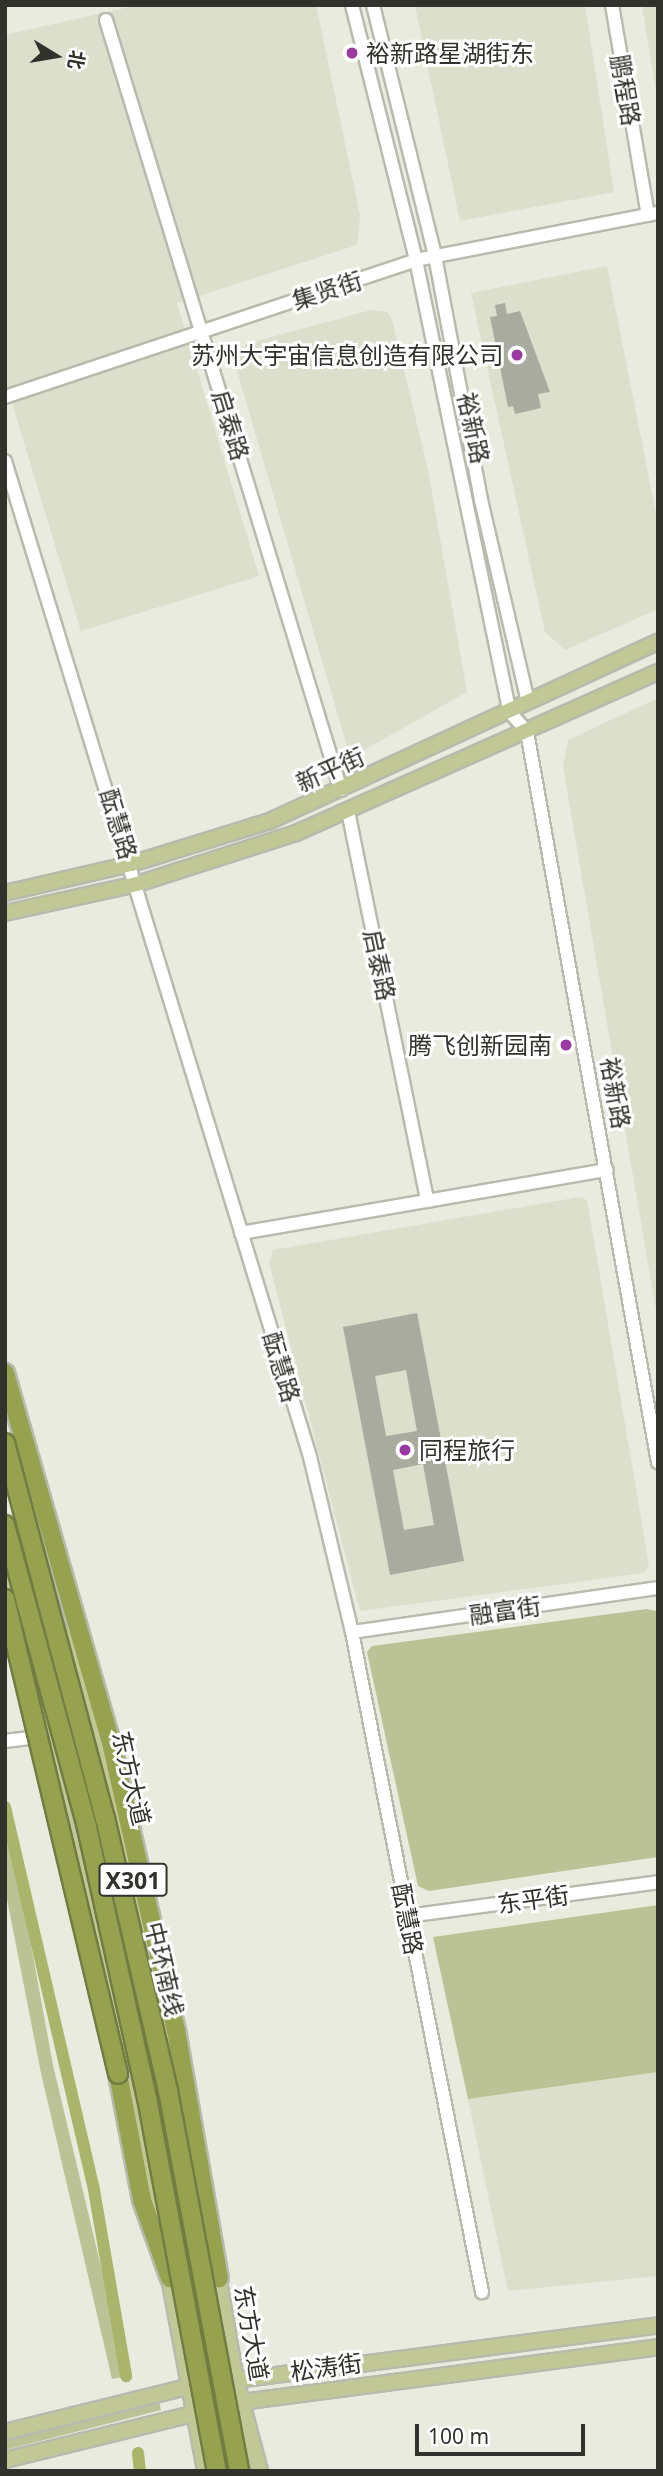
<!DOCTYPE html>
<meta charset="utf-8">
<style>
body{margin:0}
#map{position:relative;width:663px;height:2476px;overflow:hidden;background:#e8ebdd;font-family:"Noto Sans","Noto Sans SC",sans-serif}
div>[style]{position:absolute}
[style*='--x']{left:calc(var(--x)*1px);top:calc(var(--y)*1px);width:calc(var(--w)*1px);rotate:calc(var(--a)*1deg)}
.built>*{inset:0;background:#dcdfcb}
.green>*{inset:0;background:#bbc396}
.canal>*{height:12px;margin:-6px;padding:0 6px;transform-origin:6px;border-radius:6px;background:#aab46b}
.building>*{inset:0;background:#a9ab9e}
.roads{filter:drop-shadow(2px 0 #b8baad) drop-shadow(-2px 0 #b8baad) drop-shadow(0 2px #b8baad) drop-shadow(0 -2px #b8baad)}
.minor>*{height:12px;margin:-6px;padding:0 6px;transform-origin:6px;border-radius:6px;background:#fff}
.major>*{height:14px;margin:-7px;padding:0 7px;transform-origin:7px;border-radius:7px;background:#c1c795}
.highway>*{height:18px;margin:-9px;padding:0 9px;transform-origin:9px;border-radius:9px;background:#97a24f}
.bridges{filter:drop-shadow(2px 0 #737b43) drop-shadow(-2px 0 #737b43) drop-shadow(0 2px #737b43) drop-shadow(0 -2px #737b43)}
.highway-bridge>*{height:18px;margin:-9px;padding:0 9px;transform-origin:9px;border-radius:9px;background:#97a24f}
.dots>*{width:19px;height:19px;translate:-50% -50%;box-sizing:border-box;border:4px solid #fff;border-radius:50%}
span{translate:-50% -50%;white-space:nowrap;text-align:center;line-height:1.15;-webkit-text-stroke:6px #fff;paint-order:stroke}
.shield-label span{padding:2px 5px;background:#fff;border:2px solid;border-radius:5px;-webkit-text-stroke-width:0}
.shield-label{font-size:23px;color:#31322c;font-weight:700}
.poi-label{font-size:24px;color:#31322c}
.left{translate:0 -50%;text-align:left}
.right{translate:-100% -50%;text-align:right}
.street-label{font-size:24px;color:#31322c}
.frame{position:absolute;inset:0;border:7px solid #31322c;pointer-events:none}
.north{position:absolute;left:21px;top:21px;width:70px;height:70px;-webkit-text-stroke:5px #fff;paint-order:stroke;rotate:101deg;font-size:19px;font-weight:700;line-height:28px;text-align:center;color:#31322c}
.north::after{content:'';display:block;margin:auto;width:24px;height:32px;background:#31322c;clip-path:polygon(50% 0,100% 100%,50% 72%,0 100%)}
.scale{position:absolute;left:415px;top:2424px;width:170px;height:32px;box-sizing:border-box;border:4px solid #31322c;border-top:0;padding-left:9px;font-size:21px;line-height:24px;white-space:nowrap;color:#31322c;-webkit-text-stroke:5px #fff;paint-order:stroke}
</style>
<div id="map">
<div class="built">
<i style="clip-path:polygon(138px 5px,316px 5px,360px 215px,357px 245px,177px 303px,259px 576px,81px 631px,5px 380px,5px 35px)"></i>
<i style="clip-path:polygon(415px 5px,585px 5px,614px 192px,460px 221px)"></i>
<i style="clip-path:polygon(642px 5px,658px 5px,658px 105px)"></i>
<i style="clip-path:polygon(607px 266px,658px 524px,658px 609px,565px 650px,545px 632px,471px 293px)"></i>
<i style="clip-path:polygon(371px 310px,387px 312px,392px 320px,428px 470px,467px 692px,357px 754px,347px 746px,235px 364px,246px 344px)"></i>
<i style="clip-path:polygon(658px 698px,658px 1322px,563px 766px,568px 740px)"></i>
<i style="clip-path:polygon(580px 1197px,587px 1200px,649px 1565px,644px 1573px,360px 1611px,269px 1263px,273px 1250px)"></i>
<i style="clip-path:polygon(658px 2072px,658px 2276px,508px 2291px,468px 2099px)"></i>
</div>
<div class="green">
<i style="clip-path:polygon(647px 1609px,656px 1611px,658px 1622px,658px 1857px,429px 1891px,418px 1886px,367px 1652px,372px 1646px)"></i>
<i style="clip-path:polygon(5px 1803px,53px 2065px,127px 2376px,112px 2379px,41px 2073px,5px 1889px)"></i>
<i style="clip-path:polygon(658px 1905px,658px 2072px,468px 2099px,433px 1937px)"></i>
<i style="clip-path:polygon(159px 2401px,161px 2410px,5px 2450px,5px 2438px)"></i>
</div>
<div class="canal">
<i style="--x:5;--y:1807;--w:393;--a:76.9"></i>
<i style="--x:94;--y:2190;--w:189;--a:80.2"></i>
<i style="--x:138;--y:2453;--w:18;--a:84"></i>
</div>
<div class="building">
<i style="clip-path:polygon(505px 303px,507px 314px,520px 311px,550px 392px,538px 394px,541px 408px,515px 414px,513px 406px,508px 407px,490px 317px,497px 316px,495px 305px)"></i>
<i style="clip-path:polygon(evenodd,417px 1313px,464px 1561px,390px 1575px,343px 1327px,417px 1313px,406px 1370px,417px 1431px,386px 1436px,375px 1376px,406px 1370px,417px 1313px,423px 1464px,434px 1525px,404px 1530px,393px 1470px,423px 1464px)"></i>
</div>
<div class="roads">
<div class="minor">
<i style="--x:352;--y:5;--w:263;--a:75.9"></i>
<i style="--x:416;--y:260;--w:460;--a:78.3"></i>
<i style="--x:509;--y:711;--w:28;--a:49"></i>
<i style="--x:527;--y:732;--w:742;--a:79.83"></i>
<i style="--x:373;--y:5;--w:259;--a:76.1"></i>
<i style="--x:435;--y:256;--w:248;--a:79.3"></i>
<i style="--x:481;--y:500;--w:207;--a:76.9"></i>
<i style="--x:612;--y:5;--w:213;--a:80.3"></i>
<i style="--x:106;--y:20;--w:805;--a:73.03"></i>
<i style="--x:5;--y:397;--w:433;--a:-18.4"></i>
<i style="--x:416;--y:260;--w:247;--a:-11"></i>
<i style="--x:5;--y:461;--w:1042;--a:72.97"></i>
<i style="--x:310;--y:1457;--w:180;--a:76.5"></i>
<i style="--x:352;--y:1632;--w:673;--a:78.86"></i>
<i style="--x:348;--y:811;--w:398;--a:78.5"></i>
<i style="--x:241;--y:1233;--w:371;--a:-9.8"></i>
<i style="--x:352;--y:1632;--w:309;--a:-8.2"></i>
<i style="--x:5;--y:1741;--w:84;--a:-6.9"></i>
<i style="--x:408;--y:1916;--w:252;--a:-7.7"></i>
</div>
<div class="major">
<i style="--x:5;--y:893;--w:129;--a:-13"></i>
<i style="--x:131;--y:864;--w:145;--a:-17.2"></i>
<i style="--x:270;--y:821;--w:427;--a:-24.8"></i>
<i style="--x:5;--y:913;--w:135;--a:-12.4"></i>
<i style="--x:137;--y:884;--w:167;--a:-17.8"></i>
<i style="--x:296;--y:833;--w:396;--a:-24"></i>
<i style="--x:5;--y:1571;--w:509;--a:76.37"></i>
<i style="--x:71;--y:1633;--w:312;--a:76.1"></i>
<i style="--x:161;--y:2003;--w:53;--a:78.1"></i>
<i style="--x:129;--y:2086;--w:147;--a:78.2"></i>
<i style="--x:167;--y:2267;--w:208;--a:79.4"></i>
<i style="--x:217;--y:2270;--w:112;--a:80.2"></i>
<i style="--x:236;--y:2380;--w:94;--a:75.2"></i>
<i style="--x:5;--y:2432;--w:192;--a:-13.9"></i>
<i style="--x:191;--y:2386;--w:471;--a:-7.4"></i>
<i style="--x:5;--y:2460;--w:244;--a:-13.8"></i>
<i style="--x:242;--y:2402;--w:420;--a:-7.5"></i>
</div>
<div class="highway">
<i style="--x:5;--y:1373;--w:380;--a:74"></i>
<i style="--x:110;--y:1738;--w:299;--a:77.3"></i>
<i style="--x:176;--y:2030;--w:252;--a:80.2"></i>
<i style="--x:118;--y:2074;--w:128;--a:79.2"></i>
<i style="--x:142;--y:2200;--w:83;--a:70.3"></i>
</div>
</div>
<div class="bridges">
<div class="highway-bridge">
<i style="--x:5;--y:1443;--w:388;--a:75.1"></i>
<i style="--x:105;--y:1818;--w:280;--a:77"></i>
<i style="--x:168;--y:2091;--w:387;--a:79.4"></i>
<i style="--x:5;--y:1525;--w:309;--a:74.8"></i>
<i style="--x:86;--y:1823;--w:282;--a:77.5"></i>
<i style="--x:147;--y:2098;--w:380;--a:79.4"></i>
<i style="--x:5;--y:1599;--w:488;--a:76.6"></i>
</div>
</div>
<div class="dots">
<i style="left:352px;top:53px;background:#9a39a0"></i>
<i style="left:517px;top:355px;background:#9a39a0"></i>
<i style="left:566px;top:1045px;background:#9a39a0"></i>
<i style="left:405px;top:1450px;background:#9a39a0"></i>
</div>
<div class="shield-label">
<span style="left:133px;top:1880px">X301</span>
</div>
<div class="poi-label">
<span class="left" style="left:366px;top:53px">裕新路星湖街东</span>
<span class="right" style="left:503px;top:355px">苏州大宇宙信息创造有限公司</span>
<span class="right" style="left:552px;top:1045px">腾飞创新园南</span>
<span class="left" style="left:419px;top:1450px">同程旅行</span>
</div>
<div class="street-label">
<span style="left:626px;top:90px;rotate:80deg">鹏程路</span>
<span style="left:327px;top:290px;rotate:-18deg">集贤街</span>
<span style="left:231px;top:425px;rotate:73deg">启泰路</span>
<span style="left:474px;top:428px;rotate:78deg">裕新路</span>
<span style="left:330px;top:769px;rotate:-24deg">新平街</span>
<span style="left:119px;top:824px;rotate:73deg">酝慧路</span>
<span style="left:380px;top:965px;rotate:78deg">启泰路</span>
<span style="left:616px;top:1093px;rotate:80deg">裕新路</span>
<span style="left:282px;top:1367px;rotate:73deg">酝慧路</span>
<span style="left:505px;top:1610px;rotate:-8deg">融富街</span>
<span style="left:132px;top:1778px;rotate:77deg">东方大道</span>
<span style="left:533px;top:1899px;rotate:-8deg">东平街</span>
<span style="left:408px;top:1919px;rotate:79deg">酝慧路</span>
<span style="left:165px;top:1969px;rotate:77deg">中环南线</span>
<span style="left:252px;top:2333px;rotate:80deg">东方大道</span>
<span style="left:326px;top:2367px;rotate:-8deg">松涛街</span>
</div>
<div class="frame"></div>
<div class="north">北</div>
<div class="scale">100 m</div>
</div>
